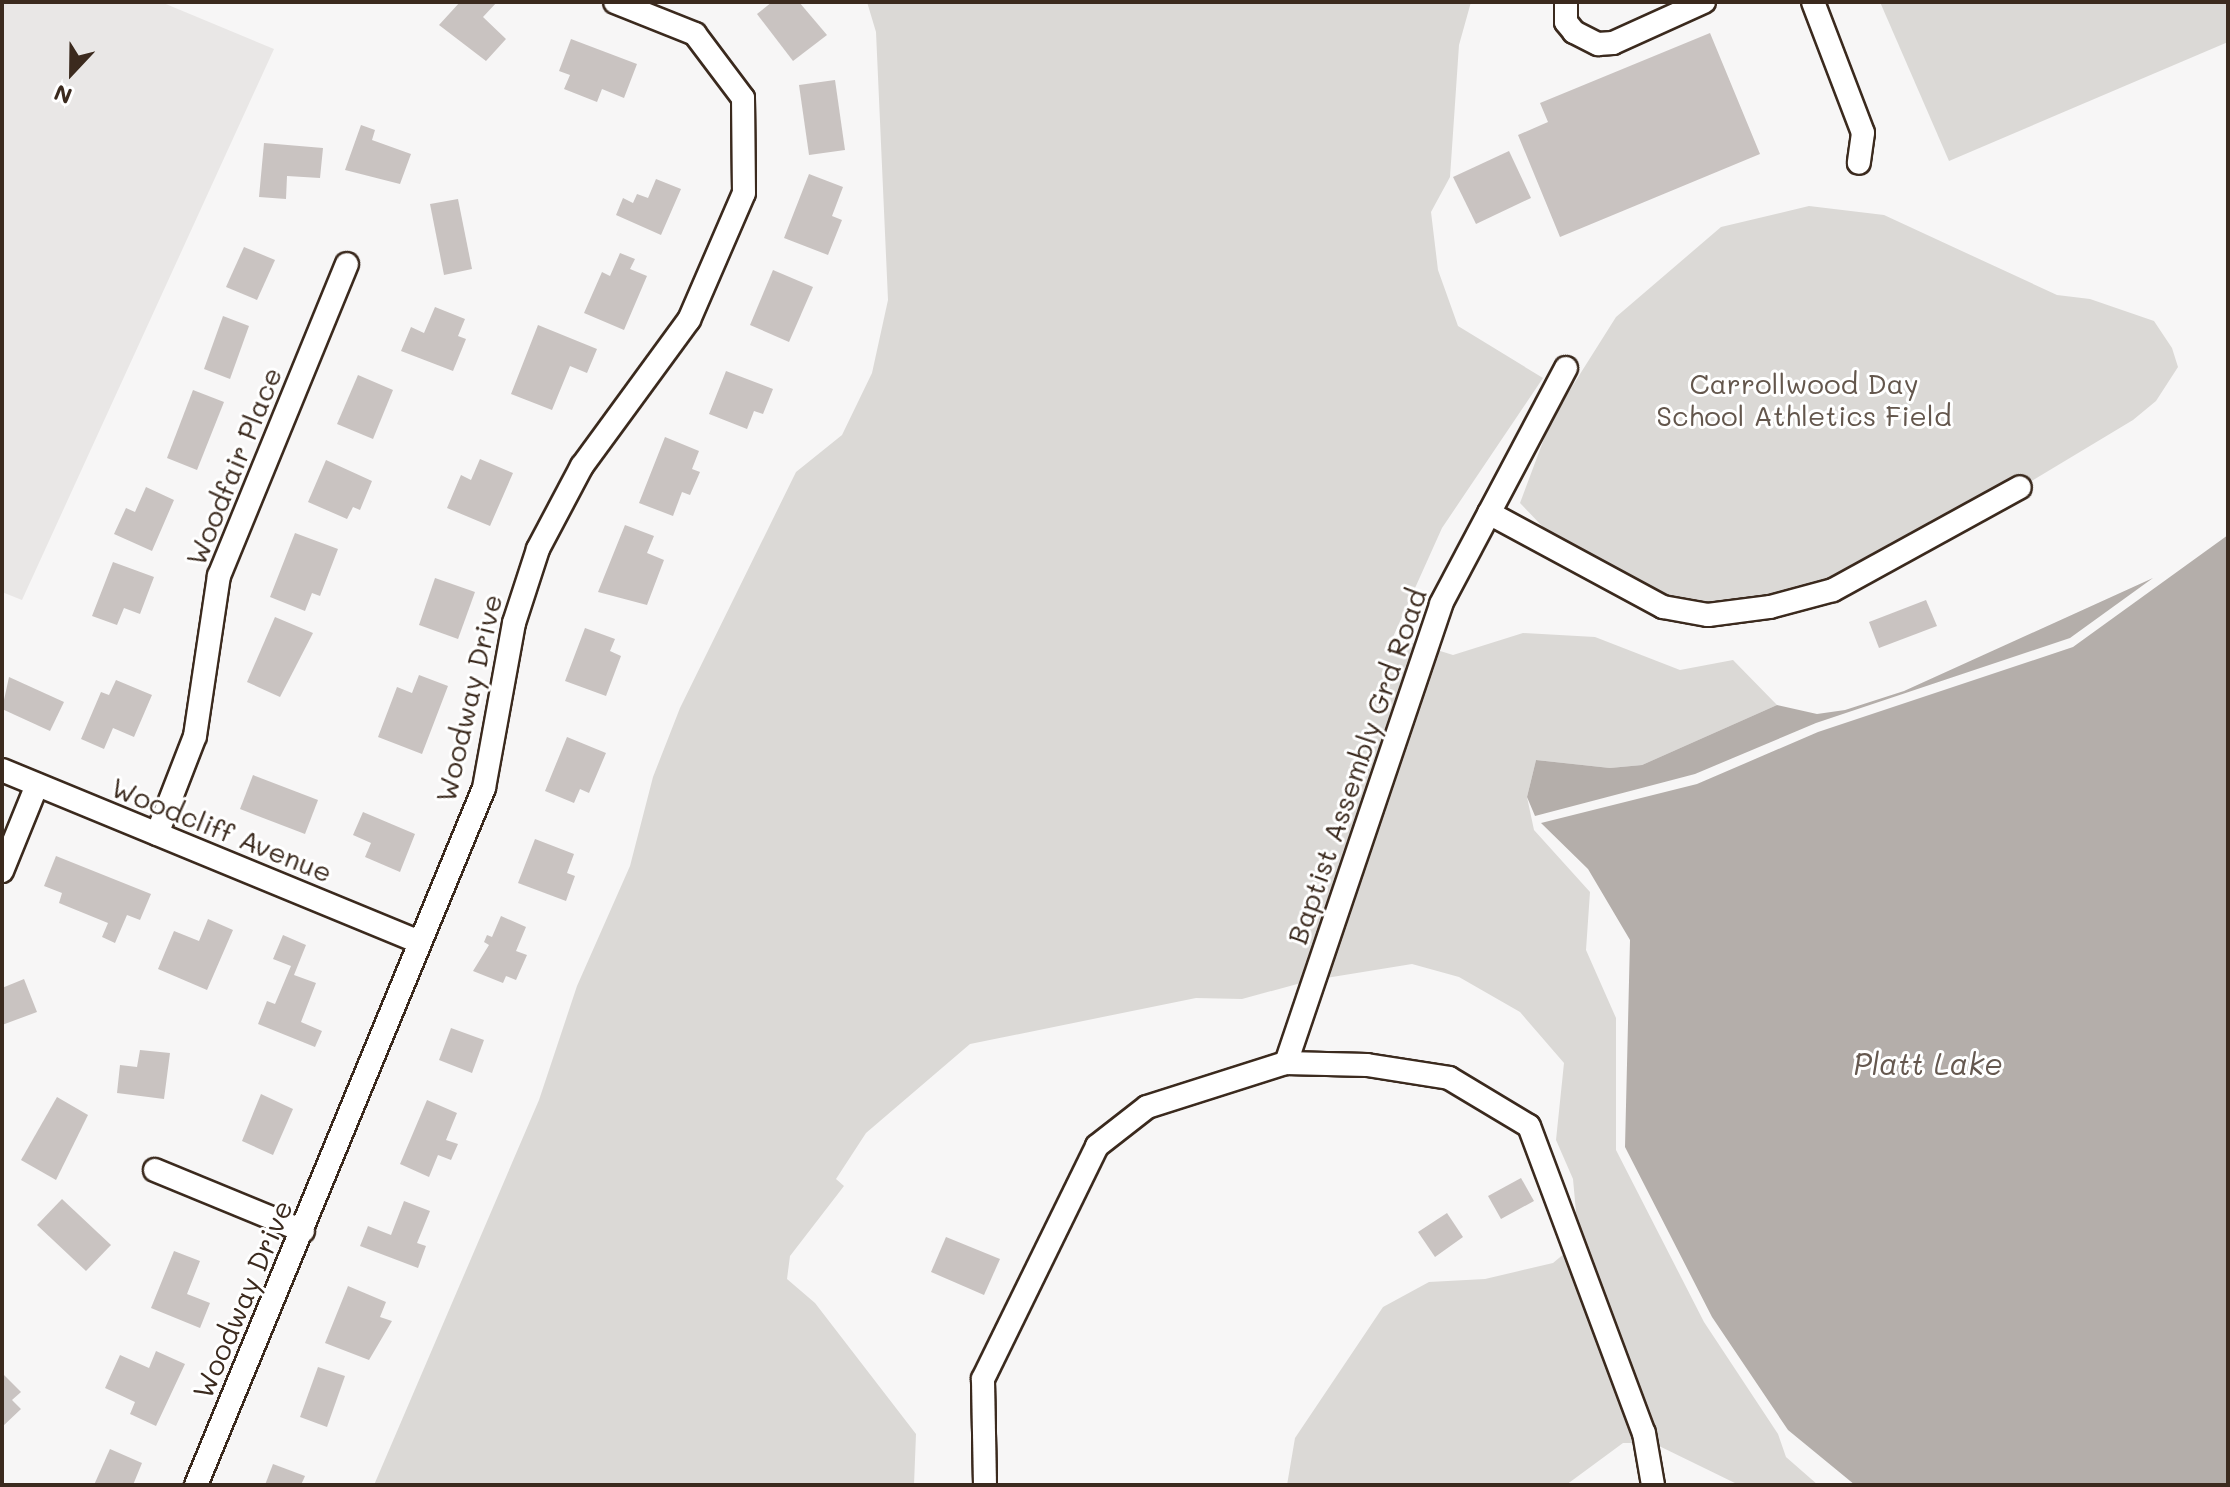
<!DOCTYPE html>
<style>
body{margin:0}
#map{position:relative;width:2230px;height:1487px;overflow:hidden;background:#f7f6f6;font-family:Mali,sans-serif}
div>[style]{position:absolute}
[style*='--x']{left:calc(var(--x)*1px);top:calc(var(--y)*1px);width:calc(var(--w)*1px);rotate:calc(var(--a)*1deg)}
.built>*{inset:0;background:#e9e7e6}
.green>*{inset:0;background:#dbd9d6}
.water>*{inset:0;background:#b4aeaa}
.building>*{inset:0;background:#c9c3c1}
.roads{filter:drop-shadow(2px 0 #3b2a1e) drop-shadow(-2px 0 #3b2a1e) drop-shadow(0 2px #3b2a1e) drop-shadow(0 -2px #3b2a1e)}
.minor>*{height:22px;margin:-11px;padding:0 11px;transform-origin:11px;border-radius:11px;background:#fff}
span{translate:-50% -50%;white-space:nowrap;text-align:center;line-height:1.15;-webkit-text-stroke:6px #fff;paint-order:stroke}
.park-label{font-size:28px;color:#63564c}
.street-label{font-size:28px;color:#3b2a1e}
.water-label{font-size:30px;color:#65584f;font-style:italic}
.frame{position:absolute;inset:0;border:4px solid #3b2a1e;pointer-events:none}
.north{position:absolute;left:32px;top:32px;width:80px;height:80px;-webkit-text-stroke:6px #fff;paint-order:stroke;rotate:202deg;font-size:22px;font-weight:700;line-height:32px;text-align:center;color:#3b2a1e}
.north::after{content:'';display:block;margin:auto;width:28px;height:36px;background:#3b2a1e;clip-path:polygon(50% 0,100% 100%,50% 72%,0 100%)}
</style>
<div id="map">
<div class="built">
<i style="clip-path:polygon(2px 2px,161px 2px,274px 49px,22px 600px,2px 592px)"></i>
</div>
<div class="green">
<i style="clip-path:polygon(867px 2px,1471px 2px,1459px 45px,1450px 177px,1431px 212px,1438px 270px,1458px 326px,1543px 378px,1442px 528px,1393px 637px,1416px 644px,1301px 983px,1242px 999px,1196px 998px,970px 1044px,866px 1133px,836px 1179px,844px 1186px,790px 1256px,787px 1279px,815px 1303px,916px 1434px,914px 1485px,374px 1485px,539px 1100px,577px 986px,630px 866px,653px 777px,680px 708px,796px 472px,842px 435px,872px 373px,888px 300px,876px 32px)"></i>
<i style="clip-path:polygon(1880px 2px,2228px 2px,2228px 42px,1949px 161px)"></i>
<i style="clip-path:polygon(1809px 206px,1884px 215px,2057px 295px,2090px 299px,2154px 321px,2172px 348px,2178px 367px,2156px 401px,2133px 420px,2000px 500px,1841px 585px,1687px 612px,1564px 549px,1520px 503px,1551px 420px,1616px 317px,1721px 227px)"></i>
<i style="clip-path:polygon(1523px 633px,1595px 637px,1680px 670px,1733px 660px,1777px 705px,1642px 765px,1610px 768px,1536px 760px,1527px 797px,1534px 830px,1590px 892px,1586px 950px,1616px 1018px,1616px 1150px,1704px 1322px,1778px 1434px,1786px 1457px,1818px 1485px,1739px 1485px,1657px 1445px,1577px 1223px,1573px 1179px,1556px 1140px,1564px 1063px,1520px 1012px,1459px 977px,1412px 964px,1326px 978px,1437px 650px,1453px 655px)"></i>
<i style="clip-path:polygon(1565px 1253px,1635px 1443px,1623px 1443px,1566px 1485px,1287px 1485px,1295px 1438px,1383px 1307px,1429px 1282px,1485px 1279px,1553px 1263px)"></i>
</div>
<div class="water">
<i style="clip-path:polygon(2228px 535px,2228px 1485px,1855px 1485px,1788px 1430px,1712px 1317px,1625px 1147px,1630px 940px,1588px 869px,1541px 823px,1697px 784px,1818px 732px,2073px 647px)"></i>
<i style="clip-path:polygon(2153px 578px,2070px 638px,1816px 723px,1695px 774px,1535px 816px,1527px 797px,1536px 760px,1610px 768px,1642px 765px,1777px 705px,1817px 714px,1845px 710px,1904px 691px)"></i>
</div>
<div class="building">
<i style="clip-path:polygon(460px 2px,497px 2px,483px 17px,506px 39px,486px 61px,439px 25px)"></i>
<i style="clip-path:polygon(772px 2px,799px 2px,827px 35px,793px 61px,757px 14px)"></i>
<i style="clip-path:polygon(1710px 33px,1760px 154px,1560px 237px,1518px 135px,1548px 122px,1540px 103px)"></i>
<i style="clip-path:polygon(571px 39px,637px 64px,624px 98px,602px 89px,597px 102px,564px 89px,570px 75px,559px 71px)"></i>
<i style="clip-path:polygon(835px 80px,845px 150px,809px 155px,799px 85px)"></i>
<i style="clip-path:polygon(361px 125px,375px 130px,372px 140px,411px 154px,400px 184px,345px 170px)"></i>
<i style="clip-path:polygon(264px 143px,323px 148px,320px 178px,287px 176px,286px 199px,259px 197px)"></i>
<i style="clip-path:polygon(1509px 151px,1531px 198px,1476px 224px,1453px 177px)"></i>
<i style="clip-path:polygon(809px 174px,843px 187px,832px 216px,842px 220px,828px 255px,784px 238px)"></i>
<i style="clip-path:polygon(656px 179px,681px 189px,661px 235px,616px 215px,623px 198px,633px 203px,637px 194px,648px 198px)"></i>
<i style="clip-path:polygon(458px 199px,472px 269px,444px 275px,430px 204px)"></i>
<i style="clip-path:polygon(244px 247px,275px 260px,257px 300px,226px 287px)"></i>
<i style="clip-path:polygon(620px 253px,635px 259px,630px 269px,647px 276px,624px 330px,584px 313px,602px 272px,610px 276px)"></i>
<i style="clip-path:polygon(773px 270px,813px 287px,789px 342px,750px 325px)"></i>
<i style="clip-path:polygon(435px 307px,465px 319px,458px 336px,466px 339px,453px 371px,401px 351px,411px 327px,424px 333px)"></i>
<i style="clip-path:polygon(223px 316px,249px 326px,230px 379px,204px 369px)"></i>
<i style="clip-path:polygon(538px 325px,597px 349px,587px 373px,570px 366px,552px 410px,511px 394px)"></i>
<i style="clip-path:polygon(726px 371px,773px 389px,763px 414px,754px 411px,747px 429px,709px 414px)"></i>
<i style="clip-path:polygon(358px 375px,393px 390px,373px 439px,337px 424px)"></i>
<i style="clip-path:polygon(193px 390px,224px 402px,197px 470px,167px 458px)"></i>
<i style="clip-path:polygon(665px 437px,699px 451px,692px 469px,700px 472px,690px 495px,682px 492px,673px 516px,639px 503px)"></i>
<i style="clip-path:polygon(480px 459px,513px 473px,490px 526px,447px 508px,461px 475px,471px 480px)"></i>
<i style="clip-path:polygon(326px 460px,372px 481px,360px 510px,353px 507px,347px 519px,308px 502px)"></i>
<i style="clip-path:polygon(146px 487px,174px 500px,152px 551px,114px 534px,126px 508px,135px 512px)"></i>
<i style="clip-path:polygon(625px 525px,654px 536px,647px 553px,664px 560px,647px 605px,598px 592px)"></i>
<i style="clip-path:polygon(295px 533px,338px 549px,320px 596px,312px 593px,305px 611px,270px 597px)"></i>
<i style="clip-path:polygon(113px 562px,154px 577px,140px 614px,124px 608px,117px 625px,92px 616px)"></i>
<i style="clip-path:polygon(435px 578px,475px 592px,458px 639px,419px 625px)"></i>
<i style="clip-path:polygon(1926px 600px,1937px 626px,1879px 648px,1869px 622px)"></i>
<i style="clip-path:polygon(275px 617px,313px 633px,280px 697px,247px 682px)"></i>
<i style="clip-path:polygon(585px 628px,615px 639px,610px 651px,621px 656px,606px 696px,565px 681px)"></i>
<i style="clip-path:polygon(419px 675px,448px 686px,422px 754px,378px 737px,397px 687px,412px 693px)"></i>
<i style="clip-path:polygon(9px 677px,64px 702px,50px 731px,2px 709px)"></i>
<i style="clip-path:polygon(116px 680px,152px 695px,134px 737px,113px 728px,104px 749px,81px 739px,101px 692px,109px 695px)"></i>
<i style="clip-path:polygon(567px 737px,606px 753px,589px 793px,580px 789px,574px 803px,545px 791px)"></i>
<i style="clip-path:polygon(253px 775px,318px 800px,305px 834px,240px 809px)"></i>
<i style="clip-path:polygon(363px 812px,415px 834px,400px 872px,365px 857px,371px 843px,353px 835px)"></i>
<i style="clip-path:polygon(535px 839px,574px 854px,567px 873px,575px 876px,566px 901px,518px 883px)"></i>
<i style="clip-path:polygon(56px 856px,151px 894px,140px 920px,127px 915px,115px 943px,102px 937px,108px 923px,59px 903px,62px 893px,44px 886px)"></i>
<i style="clip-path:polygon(501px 916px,526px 927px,516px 951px,527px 955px,516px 980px,506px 976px,503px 983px,473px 971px,489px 945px,484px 942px,487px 935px,492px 937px)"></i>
<i style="clip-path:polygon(208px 919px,233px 930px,207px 990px,158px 969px,174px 931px,199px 941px)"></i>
<i style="clip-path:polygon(283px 935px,306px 945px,294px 975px,316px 983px,301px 1022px,322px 1031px,315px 1047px,258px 1024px,267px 1001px,275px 1004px,291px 966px,273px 959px)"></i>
<i style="clip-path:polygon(24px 979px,37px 1012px,2px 1025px,2px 988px)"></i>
<i style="clip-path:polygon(451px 1028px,484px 1040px,472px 1073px,439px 1060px)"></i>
<i style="clip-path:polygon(140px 1050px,170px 1053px,164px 1099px,117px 1093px,120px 1065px,137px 1067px)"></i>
<i style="clip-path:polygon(261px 1094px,293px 1109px,273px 1155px,242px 1141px)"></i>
<i style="clip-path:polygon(57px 1097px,88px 1115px,56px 1180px,21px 1160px)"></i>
<i style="clip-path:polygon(427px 1100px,457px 1113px,446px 1140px,458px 1144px,451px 1160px,438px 1155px,429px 1177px,400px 1164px)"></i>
<i style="clip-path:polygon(1521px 1178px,1534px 1201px,1501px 1219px,1488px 1196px)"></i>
<i style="clip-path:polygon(62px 1199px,111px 1245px,86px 1271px,37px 1225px)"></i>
<i style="clip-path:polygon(404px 1201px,430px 1211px,417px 1243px,426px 1246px,418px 1268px,360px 1246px,368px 1226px,391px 1235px)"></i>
<i style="clip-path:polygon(1447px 1213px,1463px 1237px,1435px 1257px,1418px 1232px)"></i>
<i style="clip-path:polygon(946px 1237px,1000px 1259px,984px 1295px,931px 1272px)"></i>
<i style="clip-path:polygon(174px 1251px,200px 1261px,187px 1294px,210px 1303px,200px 1328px,151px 1308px)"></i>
<i style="clip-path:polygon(348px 1286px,386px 1302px,380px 1317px,392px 1321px,369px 1360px,325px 1343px)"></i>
<i style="clip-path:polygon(156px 1351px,185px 1364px,156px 1426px,130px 1414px,135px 1402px,105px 1388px,120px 1355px,149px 1368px)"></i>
<i style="clip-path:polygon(318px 1367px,345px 1376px,327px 1427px,300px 1417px)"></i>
<i style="clip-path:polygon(2px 1373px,21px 1392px,12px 1400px,21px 1409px,2px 1427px)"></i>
<i style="clip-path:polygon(110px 1449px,142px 1463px,133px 1485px,94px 1485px)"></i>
<i style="clip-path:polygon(273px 1464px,305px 1476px,301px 1485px,265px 1485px)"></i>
</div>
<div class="roads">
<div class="minor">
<i style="--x:1566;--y:2;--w:20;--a:90"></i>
<i style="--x:1566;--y:22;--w:13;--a:51"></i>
<i style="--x:1574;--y:32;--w:27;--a:27"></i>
<i style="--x:1598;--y:44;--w:15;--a:-4"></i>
<i style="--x:1613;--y:43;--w:100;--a:-24.3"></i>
<i style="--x:1813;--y:2;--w:140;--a:69.1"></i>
<i style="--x:1863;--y:133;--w:30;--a:98"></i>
<i style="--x:1489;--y:513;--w:198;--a:28.4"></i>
<i style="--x:1663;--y:607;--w:46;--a:10.1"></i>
<i style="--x:1708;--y:615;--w:63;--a:-7.4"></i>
<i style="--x:1770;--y:607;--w:65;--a:-15.1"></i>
<i style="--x:1833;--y:590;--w:213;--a:-28.8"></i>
<i style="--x:2;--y:770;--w:452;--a:22.4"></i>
<i style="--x:157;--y:834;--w:105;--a:-68.8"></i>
<i style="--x:195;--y:736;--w:162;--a:-81.5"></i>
<i style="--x:219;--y:576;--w:337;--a:-67.7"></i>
<i style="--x:2;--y:871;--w:93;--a:-67.9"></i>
<i style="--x:1286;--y:1063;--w:484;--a:-71.3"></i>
<i style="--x:1441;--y:604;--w:267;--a:-62.1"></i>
<i style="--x:155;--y:1170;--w:160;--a:22.4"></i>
<i style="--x:196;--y:1485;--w:754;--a:-67.55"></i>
<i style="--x:484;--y:788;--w:168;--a:-79.7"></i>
<i style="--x:514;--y:623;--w:78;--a:-72"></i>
<i style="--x:538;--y:549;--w:94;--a:-62.1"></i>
<i style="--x:582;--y:466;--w:181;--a:-53.8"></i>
<i style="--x:689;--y:320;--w:138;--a:-66.6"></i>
<i style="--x:744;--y:193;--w:95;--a:-90.6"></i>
<i style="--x:743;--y:98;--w:80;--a:-126.9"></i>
<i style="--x:695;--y:34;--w:86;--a:-158.2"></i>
<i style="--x:985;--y:1485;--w:106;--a:-91.1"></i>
<i style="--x:983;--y:1379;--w:259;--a:-63.9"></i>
<i style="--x:1097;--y:1146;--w:63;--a:-38"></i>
<i style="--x:1147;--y:1107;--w:146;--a:-17.6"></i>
<i style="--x:1286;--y:1063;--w:81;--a:1.4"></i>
<i style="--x:1367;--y:1065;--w:83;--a:9"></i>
<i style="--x:1449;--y:1078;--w:93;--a:31"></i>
<i style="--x:1529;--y:1126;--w:328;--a:69.5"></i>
<i style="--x:1644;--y:1433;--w:53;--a:80.2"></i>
</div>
</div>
<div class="park-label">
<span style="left:1804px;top:399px">Carrollwood Day<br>School Athletics Field</span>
</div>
<div class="street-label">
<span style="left:233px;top:466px;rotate:-68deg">Woodfair Place</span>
<span style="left:468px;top:698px;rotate:-77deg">Woodway Drive</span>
<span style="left:1356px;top:766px;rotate:-71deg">Baptist Assembly Grd Road</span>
<span style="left:222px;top:829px;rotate:22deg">Woodcliff Avenue</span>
<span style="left:242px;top:1299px;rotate:-67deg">Woodway Drive</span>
</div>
<div class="water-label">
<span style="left:1928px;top:1063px">Platt Lake</span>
</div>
<div class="frame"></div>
<div class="north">N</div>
</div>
